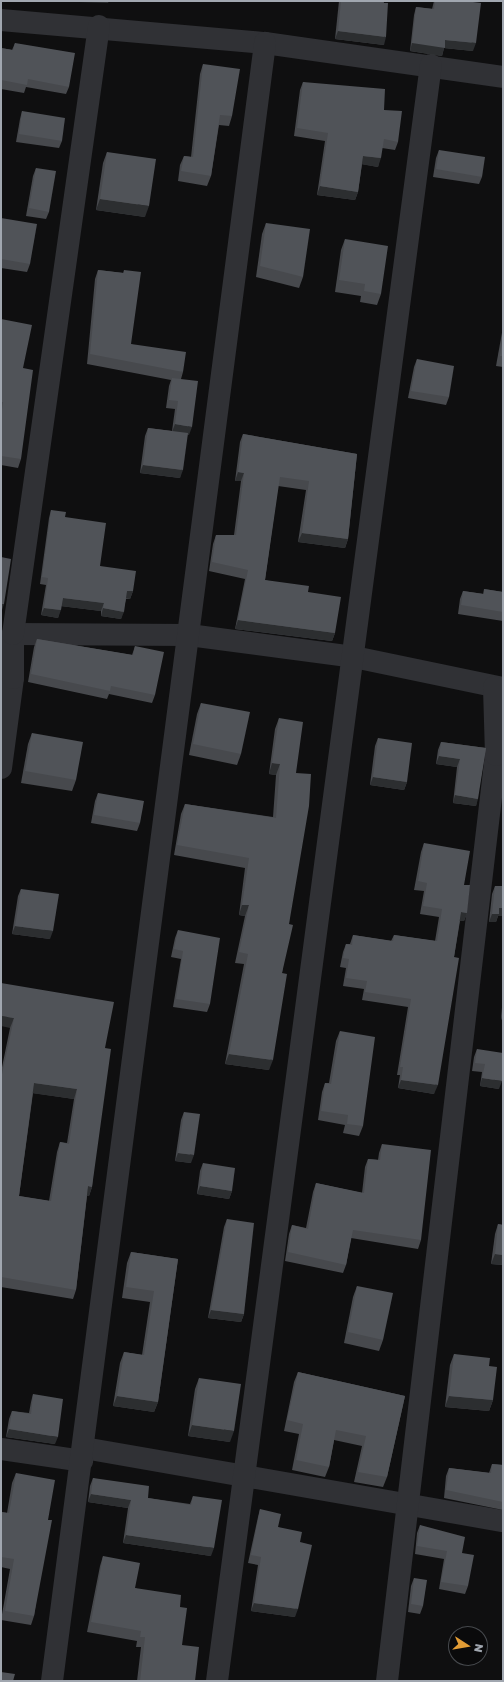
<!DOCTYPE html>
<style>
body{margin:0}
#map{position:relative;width:504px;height:1682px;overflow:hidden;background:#0f0f10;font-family:"Golos Text",sans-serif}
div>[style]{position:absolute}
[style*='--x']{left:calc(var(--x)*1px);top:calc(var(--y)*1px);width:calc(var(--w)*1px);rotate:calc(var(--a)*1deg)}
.minor>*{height:22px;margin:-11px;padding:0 11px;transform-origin:11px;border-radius:11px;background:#303135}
.wall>*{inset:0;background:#47494d}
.shaded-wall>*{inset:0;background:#2c2e30}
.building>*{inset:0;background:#505358}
span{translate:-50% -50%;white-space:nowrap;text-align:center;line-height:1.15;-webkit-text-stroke:3px #0a0a0b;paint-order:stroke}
.frame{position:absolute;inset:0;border:2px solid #a1a7b0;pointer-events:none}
.north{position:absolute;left:448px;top:1626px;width:40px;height:40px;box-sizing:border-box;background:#0a0a0b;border:1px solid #46494d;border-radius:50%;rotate:102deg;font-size:11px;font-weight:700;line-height:16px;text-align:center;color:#a1a7b0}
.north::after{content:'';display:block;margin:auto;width:14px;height:18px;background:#e29c35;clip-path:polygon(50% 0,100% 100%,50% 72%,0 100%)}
</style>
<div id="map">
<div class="minor">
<i style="--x:1;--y:20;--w:265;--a:5"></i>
<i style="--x:265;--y:43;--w:240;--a:8.1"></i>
<i style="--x:13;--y:634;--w:176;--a:0.3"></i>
<i style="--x:189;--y:635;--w:166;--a:7.6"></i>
<i style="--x:354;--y:657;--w:152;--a:11.8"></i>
<i style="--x:1;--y:768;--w:91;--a:-82.4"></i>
<i style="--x:13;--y:678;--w:44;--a:-90"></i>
<i style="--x:13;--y:634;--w:614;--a:-81.95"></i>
<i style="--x:84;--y:1448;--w:425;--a:9.9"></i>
<i style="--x:1;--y:1449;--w:82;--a:8.4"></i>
<i style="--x:52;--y:1681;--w:1652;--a:-82.59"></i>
<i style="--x:217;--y:1681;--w:1630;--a:-82.46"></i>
<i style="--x:387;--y:1681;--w:932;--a:-83.29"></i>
<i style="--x:496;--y:755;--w:68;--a:-91.7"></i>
</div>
<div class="wall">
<i style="clip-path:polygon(339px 1px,384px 1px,384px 45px,335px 39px)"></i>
<i style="clip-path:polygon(434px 1px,465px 1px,473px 51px,444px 48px,442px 56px,410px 51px,414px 15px,416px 7px,432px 9px)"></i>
<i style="clip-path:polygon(15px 43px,69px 87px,66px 94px,26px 87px,24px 93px,1px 89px,1px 48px,12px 50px)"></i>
<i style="clip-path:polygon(203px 64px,232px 116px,229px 126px,219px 125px,211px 176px,207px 186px,178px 181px,180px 165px,184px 156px,191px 157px,200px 74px)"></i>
<i style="clip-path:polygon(303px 82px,384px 110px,398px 142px,395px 150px,382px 148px,378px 167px,362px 164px,358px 192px,355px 200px,317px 195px,325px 141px,294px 136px,300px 90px)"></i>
<i style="clip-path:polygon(22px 111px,62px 141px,59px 148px,16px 142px,20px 119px)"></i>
<i style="clip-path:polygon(439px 150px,482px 177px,479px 184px,433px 177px,436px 158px)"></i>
<i style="clip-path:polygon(107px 152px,145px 217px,96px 210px,103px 163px)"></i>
<i style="clip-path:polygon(36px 168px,49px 212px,46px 219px,26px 216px,33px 176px)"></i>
<i style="clip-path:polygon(1px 218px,30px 264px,27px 272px,1px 268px)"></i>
<i style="clip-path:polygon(266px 223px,303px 277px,299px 288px,256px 277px,262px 234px)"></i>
<i style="clip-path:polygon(345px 239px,381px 294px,377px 305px,360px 302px,361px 296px,335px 292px,341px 250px)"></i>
<i style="clip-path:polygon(98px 270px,123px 273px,124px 270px,131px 344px,183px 372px,181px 379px,189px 435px,187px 434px,180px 478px,140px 473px,145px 436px,148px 428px,172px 431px,175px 409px,166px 408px,169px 386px,171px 380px,87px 364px,95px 279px)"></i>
<i style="clip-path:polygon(1px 319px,23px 368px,21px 459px,18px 468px,1px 465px)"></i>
<i style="clip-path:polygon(503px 327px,503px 367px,496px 366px)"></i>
<i style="clip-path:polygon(417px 359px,449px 397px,446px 405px,408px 398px,414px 367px)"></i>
<i style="clip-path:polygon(243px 434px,357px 454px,348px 539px,345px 548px,298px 542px,306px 490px,278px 486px,265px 580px,308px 592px,335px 633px,332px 641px,235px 629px,245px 579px,209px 571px,213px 544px,216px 535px,234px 535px,241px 481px,235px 481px,240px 442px)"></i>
<i style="clip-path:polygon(51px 510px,65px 517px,100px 566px,133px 591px,130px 599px,126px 599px,121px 619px,101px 616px,101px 611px,61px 606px,58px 618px,41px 615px,46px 585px,40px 584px,49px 518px)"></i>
<i style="clip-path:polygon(484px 589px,503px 592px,503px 621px,458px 614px,460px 599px,463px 591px,483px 594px)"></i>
<i style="clip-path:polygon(37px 639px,132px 655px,135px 646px,155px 695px,152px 703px,109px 694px,107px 699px,28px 682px,34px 647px)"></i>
<i style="clip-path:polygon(201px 703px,241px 754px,237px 765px,189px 755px,197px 714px)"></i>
<i style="clip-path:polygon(279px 718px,296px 773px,289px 924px,282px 973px,269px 1070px,225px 1064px,244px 964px,235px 963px,245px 916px,239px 915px,245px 868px,174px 855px,181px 814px,185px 804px,273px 817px,276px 775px,269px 774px,275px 729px)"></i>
<i style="clip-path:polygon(32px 733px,76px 780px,72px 791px,21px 783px,28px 744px)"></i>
<i style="clip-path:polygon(378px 738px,407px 782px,404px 790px,370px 785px,375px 746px)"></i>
<i style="clip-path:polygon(441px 742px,486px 748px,476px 806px,453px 803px,457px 767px,436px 764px,438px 750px)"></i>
<i style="clip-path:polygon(98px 793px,140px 823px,137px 831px,91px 823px,95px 801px)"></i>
<i style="clip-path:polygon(424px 843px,464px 885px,467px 913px,464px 921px,460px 921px,454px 957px,434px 1094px,398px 1088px,400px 1075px,397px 1075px,408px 1007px,362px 1000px,364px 989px,343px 986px,346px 968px,340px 967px,343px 952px,346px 944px,350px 944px,353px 935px,391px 941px,394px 935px,435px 941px,439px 917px,420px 914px,424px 891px,414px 890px,421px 852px)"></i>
<i style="clip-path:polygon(495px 886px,503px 886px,503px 916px,498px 916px,496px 922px,489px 922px,492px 894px)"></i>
<i style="clip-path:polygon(21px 889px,50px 939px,12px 934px,18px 896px)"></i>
<i style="clip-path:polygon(178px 930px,210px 1004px,207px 1012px,173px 1007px,181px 959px,171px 957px,175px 938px)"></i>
<i style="clip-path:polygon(evenodd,1px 983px,105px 1048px,92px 1187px,89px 1196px,87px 1196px,76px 1290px,73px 1299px,1px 1287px,1px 1072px,10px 1028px,1px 983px,33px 1093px,74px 1099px,67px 1143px,60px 1142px,57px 1152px,49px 1201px,19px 1196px,33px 1093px)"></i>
<i style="clip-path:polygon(503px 996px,503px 1020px,501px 1019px)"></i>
<i style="clip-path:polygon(340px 1031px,363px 1126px,359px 1136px,343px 1133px,345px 1125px,318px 1120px,322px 1092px,325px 1083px,329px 1083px,336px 1041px)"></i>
<i style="clip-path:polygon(477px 1049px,499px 1089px,480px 1086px,482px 1072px,472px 1071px,474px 1057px)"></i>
<i style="clip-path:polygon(184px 1112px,191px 1163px,175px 1161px,181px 1120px)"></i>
<i style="clip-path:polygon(382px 1144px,421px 1240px,418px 1249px,351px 1238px,346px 1265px,343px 1273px,285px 1261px,289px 1234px,292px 1225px,306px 1228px,313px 1192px,316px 1183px,362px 1193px,365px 1167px,368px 1159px,378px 1160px,379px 1153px)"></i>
<i style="clip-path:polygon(203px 1163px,232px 1191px,229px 1199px,197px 1194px,200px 1171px)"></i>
<i style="clip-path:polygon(227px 1219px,244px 1314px,241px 1322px,208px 1318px,224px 1227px)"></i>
<i style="clip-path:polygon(498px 1224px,503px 1225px,503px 1265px,491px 1264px,495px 1234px)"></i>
<i style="clip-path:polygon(131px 1252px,178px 1259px,158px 1402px,154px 1412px,113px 1406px,120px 1363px,124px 1352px,142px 1355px,150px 1302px,122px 1298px,127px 1263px)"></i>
<i style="clip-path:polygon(357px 1286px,383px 1340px,379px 1351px,344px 1343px,353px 1297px)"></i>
<i style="clip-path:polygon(454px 1354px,489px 1366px,493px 1400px,489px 1411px,445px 1407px,450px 1365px)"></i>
<i style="clip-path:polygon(298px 1372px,405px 1396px,387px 1477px,383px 1487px,354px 1482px,362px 1446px,334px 1440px,329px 1467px,325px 1477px,292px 1470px,299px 1434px,284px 1431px,294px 1382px)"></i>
<i style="clip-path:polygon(199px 1378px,230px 1442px,188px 1436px,195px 1389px)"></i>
<i style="clip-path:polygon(33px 1394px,55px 1444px,6px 1437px,9px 1419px,12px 1411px,29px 1413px,31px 1402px)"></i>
<i style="clip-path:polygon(492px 1464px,503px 1465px,503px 1510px,444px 1498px,446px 1476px,449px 1468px,489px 1473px)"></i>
<i style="clip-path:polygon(16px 1473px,48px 1520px,34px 1616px,31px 1625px,1px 1620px,10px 1569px,1px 1567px,1px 1512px,7px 1513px,12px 1483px)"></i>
<i style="clip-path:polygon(93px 1478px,148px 1498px,190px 1504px,193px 1496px,211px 1556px,123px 1543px,128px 1508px,88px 1502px,90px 1486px)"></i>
<i style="clip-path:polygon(260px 1509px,278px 1527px,300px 1542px,295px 1617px,251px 1611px,258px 1565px,248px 1563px,258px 1517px)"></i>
<i style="clip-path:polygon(420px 1525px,462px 1553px,468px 1586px,465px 1594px,439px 1589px,444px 1559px,415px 1554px,417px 1533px)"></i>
<i style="clip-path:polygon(103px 1556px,135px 1588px,180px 1607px,182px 1645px,195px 1681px,137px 1681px,141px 1647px,136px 1647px,137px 1641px,87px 1632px,100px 1566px)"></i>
<i style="clip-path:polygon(414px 1578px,423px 1606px,420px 1614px,408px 1612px,411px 1586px)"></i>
</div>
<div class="shaded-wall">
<i style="clip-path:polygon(80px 1px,109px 1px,108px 3px,79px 2px)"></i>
<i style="clip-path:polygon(338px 31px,386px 37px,384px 45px,335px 39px)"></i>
<i style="clip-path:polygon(445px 40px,476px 43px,473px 51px,444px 48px,442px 56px,410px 51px,412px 43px)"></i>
<i style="clip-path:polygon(363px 156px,381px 158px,378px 167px,360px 164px)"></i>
<i style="clip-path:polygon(320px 186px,358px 192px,355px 200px,317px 195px)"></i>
<i style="clip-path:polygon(100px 199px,149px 206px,145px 217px,96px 210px)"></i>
<i style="clip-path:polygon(175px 424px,192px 427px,189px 435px,172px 432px)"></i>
<i style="clip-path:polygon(143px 465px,183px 470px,180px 478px,140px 473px)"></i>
<i style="clip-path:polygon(238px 472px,244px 473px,241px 481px,235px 481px)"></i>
<i style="clip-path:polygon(302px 533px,348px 539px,345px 548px,298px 542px)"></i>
<i style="clip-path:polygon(127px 591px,133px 591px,130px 599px,124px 598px)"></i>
<i style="clip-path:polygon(63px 598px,104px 603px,101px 611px,60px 606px)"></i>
<i style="clip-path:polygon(1px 604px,4px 604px,1px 613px)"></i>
<i style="clip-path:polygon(44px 608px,61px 610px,58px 618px,41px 615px)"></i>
<i style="clip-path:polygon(103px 608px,124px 612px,121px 619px,101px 616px)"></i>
<i style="clip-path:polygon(238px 620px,335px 633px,332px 641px,235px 629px)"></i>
<i style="clip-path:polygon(439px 756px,460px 759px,457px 767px,436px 764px)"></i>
<i style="clip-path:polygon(272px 763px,280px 764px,276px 775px,269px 774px)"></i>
<i style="clip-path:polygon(373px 777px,407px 782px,404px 790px,370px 785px)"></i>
<i style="clip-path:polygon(455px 795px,478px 799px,476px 806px,453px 803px)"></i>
<i style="clip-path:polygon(242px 905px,249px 905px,245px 916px,239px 915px)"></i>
<i style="clip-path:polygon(499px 908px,503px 908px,503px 916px,498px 916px,496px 922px,489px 922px,492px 914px)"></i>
<i style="clip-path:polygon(461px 912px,467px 913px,464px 921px,458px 921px)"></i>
<i style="clip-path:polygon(15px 926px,53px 931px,50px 939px,12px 934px)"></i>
<i style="clip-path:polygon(503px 1013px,503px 1020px,501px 1019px)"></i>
<i style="clip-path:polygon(1px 1016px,14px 1018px,10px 1028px,1px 1026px)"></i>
<i style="clip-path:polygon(229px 1054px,273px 1060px,269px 1070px,225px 1064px)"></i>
<i style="clip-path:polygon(482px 1078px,502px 1081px,499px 1089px,480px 1086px)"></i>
<i style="clip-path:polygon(401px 1080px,438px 1085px,434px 1094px,398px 1088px)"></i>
<i style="clip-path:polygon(34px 1083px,77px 1089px,74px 1099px,31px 1093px)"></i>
<i style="clip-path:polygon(178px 1153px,194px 1155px,191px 1163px,175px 1161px)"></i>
<i style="clip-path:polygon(88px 1186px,92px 1187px,89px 1196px,85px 1196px)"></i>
<i style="clip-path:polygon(200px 1186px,232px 1191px,229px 1199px,197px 1194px)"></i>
<i style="clip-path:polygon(495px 1254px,503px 1255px,503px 1265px,491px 1264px)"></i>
<i style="clip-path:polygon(211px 1310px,244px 1314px,241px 1322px,208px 1318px)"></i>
<i style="clip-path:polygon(117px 1396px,158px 1402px,154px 1412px,113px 1406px)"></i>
<i style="clip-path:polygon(449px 1396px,493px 1400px,489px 1411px,445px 1407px)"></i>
<i style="clip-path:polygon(192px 1425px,234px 1431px,230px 1442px,188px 1436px)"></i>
<i style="clip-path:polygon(9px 1429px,58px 1437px,55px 1444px,6px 1437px)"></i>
<i style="clip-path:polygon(91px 1494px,131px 1500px,128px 1508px,88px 1502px)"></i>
<i style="clip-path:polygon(126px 1535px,214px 1548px,211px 1556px,123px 1543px)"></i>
<i style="clip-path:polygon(254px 1603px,298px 1609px,295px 1617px,251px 1611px)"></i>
</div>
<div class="building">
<i style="clip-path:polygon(341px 1px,384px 1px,383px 3px,388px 3px,386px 37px,338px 31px)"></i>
<i style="clip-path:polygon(435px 1px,465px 1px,481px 3px,476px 43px,445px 40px,445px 48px,412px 43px,416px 7px,434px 9px)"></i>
<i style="clip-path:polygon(15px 43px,75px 53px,69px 87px,28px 79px,27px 85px,1px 80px,1px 48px,13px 50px)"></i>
<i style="clip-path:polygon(203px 64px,240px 69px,232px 116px,220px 115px,211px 176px,181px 171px,184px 156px,193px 157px)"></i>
<i style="clip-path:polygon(303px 82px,385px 89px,384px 110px,402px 111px,398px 142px,384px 139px,381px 158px,363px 156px,358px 192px,320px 186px,328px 133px,297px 128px)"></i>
<i style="clip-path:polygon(22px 111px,65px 118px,62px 141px,19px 134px)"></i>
<i style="clip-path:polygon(439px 150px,485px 157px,482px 177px,436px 169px)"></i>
<i style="clip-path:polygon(107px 152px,156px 159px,149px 206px,100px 199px)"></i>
<i style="clip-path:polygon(36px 168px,56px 171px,49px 212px,29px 208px)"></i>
<i style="clip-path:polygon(1px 218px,37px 224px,30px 264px,1px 259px)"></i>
<i style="clip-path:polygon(266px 223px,310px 229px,303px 277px,260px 266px)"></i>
<i style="clip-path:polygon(345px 239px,388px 246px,381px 294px,364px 291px,365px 284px,339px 280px)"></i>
<i style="clip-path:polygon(98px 270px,124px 273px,124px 270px,141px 272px,131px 344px,186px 352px,183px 372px,90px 354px)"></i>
<i style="clip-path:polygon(1px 319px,32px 325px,23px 368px,33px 370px,21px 459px,1px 456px,1px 416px,3px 402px,1px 402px)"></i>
<i style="clip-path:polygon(503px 337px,503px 356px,500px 356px)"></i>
<i style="clip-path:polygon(417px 359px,454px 366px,449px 397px,411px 391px)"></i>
<i style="clip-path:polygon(172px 378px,198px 381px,192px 427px,175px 424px,178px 401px,169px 400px)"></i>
<i style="clip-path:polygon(148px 428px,188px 433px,183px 470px,143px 465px)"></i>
<i style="clip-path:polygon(243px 434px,357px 454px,348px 539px,302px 533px,309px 481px,280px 477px,265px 580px,309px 586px,308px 592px,341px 597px,335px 633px,238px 620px,248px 570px,212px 562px,216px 535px,236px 535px,244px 473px,238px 472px)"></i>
<i style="clip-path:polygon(51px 510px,66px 512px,65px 517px,106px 523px,100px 566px,136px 571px,133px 591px,127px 591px,124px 612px,103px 608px,104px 603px,63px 598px,61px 610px,44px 608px,48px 578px,42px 577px)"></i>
<i style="clip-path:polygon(1px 557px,11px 559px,4px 604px,1px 604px)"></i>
<i style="clip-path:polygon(484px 589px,503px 592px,503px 612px,461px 605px,463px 591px,484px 594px)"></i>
<i style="clip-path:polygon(37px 639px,133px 655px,135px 646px,164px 652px,155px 695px,111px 686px,110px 691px,31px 674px)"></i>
<i style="clip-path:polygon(201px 703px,250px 712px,241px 754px,193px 744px)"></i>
<i style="clip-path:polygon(279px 718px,303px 722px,296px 773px,311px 774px,309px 806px,289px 924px,293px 925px,282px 973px,287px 974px,273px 1060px,229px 1054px,248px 954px,239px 952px,249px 905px,242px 905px,249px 858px,177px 845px,185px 804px,276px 818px,280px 764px,272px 763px)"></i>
<i style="clip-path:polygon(32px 733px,83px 742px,76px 780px,25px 771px)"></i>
<i style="clip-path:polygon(378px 738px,412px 743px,407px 782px,373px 777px)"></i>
<i style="clip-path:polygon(441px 742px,486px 748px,478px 799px,455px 795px,460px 759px,439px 756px)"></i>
<i style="clip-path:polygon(98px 793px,144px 801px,140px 823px,94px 815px)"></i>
<i style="clip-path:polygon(424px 843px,470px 851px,464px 885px,470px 885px,467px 913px,461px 912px,454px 957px,459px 958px,438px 1085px,401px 1080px,403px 1067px,400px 1067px,411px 999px,365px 992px,367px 981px,346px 978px,349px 959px,343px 958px,346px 944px,352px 945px,353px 935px,393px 941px,394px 935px,437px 941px,442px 909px,423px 906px,427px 883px,418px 881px)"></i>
<i style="clip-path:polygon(495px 886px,503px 886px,503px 908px,499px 908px,499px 914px,492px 914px)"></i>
<i style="clip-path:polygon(21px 889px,59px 894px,53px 931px,15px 926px)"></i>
<i style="clip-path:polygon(178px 930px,220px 938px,210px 1004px,176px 999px,183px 951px,174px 949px)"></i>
<i style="clip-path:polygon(evenodd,1px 983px,114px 1002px,105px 1048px,111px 1049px,92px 1187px,88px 1186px,76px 1290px,1px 1277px,1px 1079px,14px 1018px,1px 1016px,1px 983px,34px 1083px,77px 1089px,69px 1144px,60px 1142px,51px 1201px,19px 1196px,34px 1083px)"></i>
<i style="clip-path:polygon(340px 1031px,375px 1037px,363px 1126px,347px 1124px,348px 1115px,321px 1111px,325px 1083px,331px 1084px)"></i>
<i style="clip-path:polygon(477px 1049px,503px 1053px,503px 1076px,502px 1081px,482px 1078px,485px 1064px,475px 1063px)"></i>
<i style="clip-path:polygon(184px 1112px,200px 1114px,194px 1155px,178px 1153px)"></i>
<i style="clip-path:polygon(382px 1144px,431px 1150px,421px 1240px,353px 1230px,346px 1265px,288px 1252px,292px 1225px,308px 1229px,316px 1183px,364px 1193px,368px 1159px,380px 1160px)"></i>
<i style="clip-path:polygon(203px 1163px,235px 1168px,232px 1191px,200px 1186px)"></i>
<i style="clip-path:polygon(227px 1219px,254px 1223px,244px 1314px,211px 1310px)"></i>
<i style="clip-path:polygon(498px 1224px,503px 1225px,503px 1255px,495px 1254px)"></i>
<i style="clip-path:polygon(131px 1252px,178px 1259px,158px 1402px,117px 1396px,124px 1352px,144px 1355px,154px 1291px,126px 1287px)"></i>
<i style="clip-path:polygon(357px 1286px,393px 1293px,383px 1340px,348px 1332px)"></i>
<i style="clip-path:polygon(454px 1354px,490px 1358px,489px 1366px,497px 1367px,493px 1400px,449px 1396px)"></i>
<i style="clip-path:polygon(298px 1372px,405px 1396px,387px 1477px,358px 1472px,366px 1436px,336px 1430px,329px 1467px,296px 1460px,303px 1424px,287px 1420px)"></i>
<i style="clip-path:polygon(199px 1378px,241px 1384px,234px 1431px,192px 1425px)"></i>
<i style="clip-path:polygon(33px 1394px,63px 1399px,58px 1437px,9px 1429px,12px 1411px,31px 1414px)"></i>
<i style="clip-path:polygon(492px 1464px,503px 1465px,503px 1502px,446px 1490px,449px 1468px,491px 1473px)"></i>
<i style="clip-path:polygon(16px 1473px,55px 1480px,48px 1520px,52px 1520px,34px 1616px,5px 1611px,14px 1559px,1px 1557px,1px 1512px,9px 1513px)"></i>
<i style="clip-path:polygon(93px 1478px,149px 1486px,148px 1498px,191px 1505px,193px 1496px,222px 1500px,214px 1548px,126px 1535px,131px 1500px,91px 1494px)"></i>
<i style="clip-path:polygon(260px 1509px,281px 1514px,278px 1527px,302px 1532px,300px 1542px,312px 1545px,298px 1609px,254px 1603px,261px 1557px,251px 1555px)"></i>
<i style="clip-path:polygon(420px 1525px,465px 1537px,462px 1553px,474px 1555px,468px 1586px,441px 1582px,447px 1551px,417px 1546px)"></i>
<i style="clip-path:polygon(103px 1556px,140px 1563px,135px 1588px,181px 1595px,180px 1607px,187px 1608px,182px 1645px,199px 1647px,195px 1681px,140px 1681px,145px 1637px,140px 1637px,141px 1631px,91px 1622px)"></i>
<i style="clip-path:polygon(414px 1578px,427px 1580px,423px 1606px,411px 1604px)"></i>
<i style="clip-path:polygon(1px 1672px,15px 1674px,13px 1681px,1px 1681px)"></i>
</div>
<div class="frame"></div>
<div class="north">N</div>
</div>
